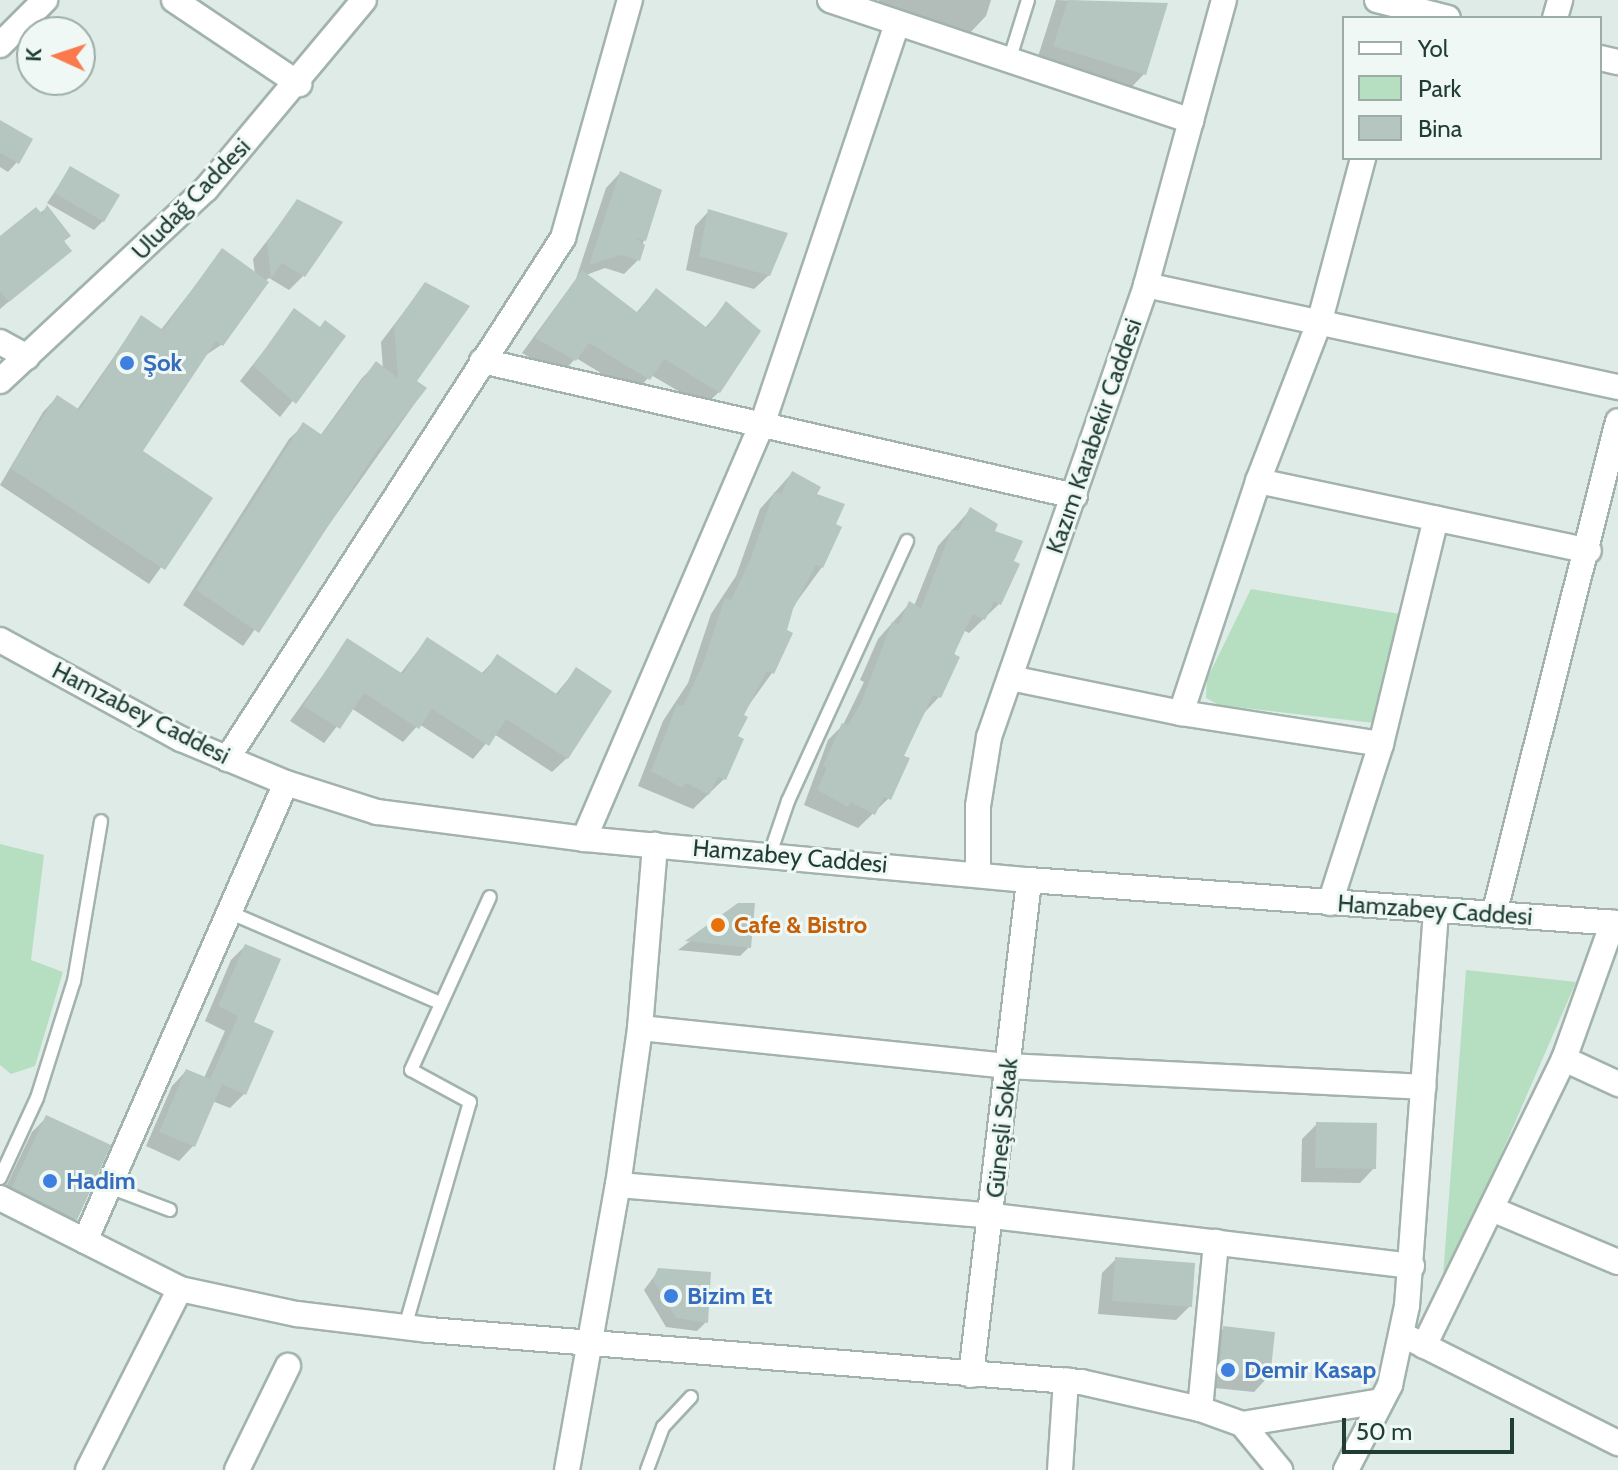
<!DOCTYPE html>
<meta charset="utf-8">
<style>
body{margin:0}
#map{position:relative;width:1618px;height:1470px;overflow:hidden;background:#dfebe6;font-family:Cabin,sans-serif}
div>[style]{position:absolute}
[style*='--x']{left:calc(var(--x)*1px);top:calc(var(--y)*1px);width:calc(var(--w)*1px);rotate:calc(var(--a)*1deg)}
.green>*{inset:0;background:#b6dec1}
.shadow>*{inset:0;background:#0003}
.building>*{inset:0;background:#b4c6bf}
.roads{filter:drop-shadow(2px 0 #a2b3ad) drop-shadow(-2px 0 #a2b3ad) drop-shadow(0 2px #a2b3ad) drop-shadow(0 -2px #a2b3ad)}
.lane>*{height:12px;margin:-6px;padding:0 6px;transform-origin:6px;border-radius:6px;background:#fff}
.street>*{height:24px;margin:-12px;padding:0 12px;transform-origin:12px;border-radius:12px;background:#fff}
.secondary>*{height:24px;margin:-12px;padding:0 12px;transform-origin:12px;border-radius:12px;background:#fff}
.dots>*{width:22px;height:22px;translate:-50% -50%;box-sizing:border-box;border:4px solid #eff8f4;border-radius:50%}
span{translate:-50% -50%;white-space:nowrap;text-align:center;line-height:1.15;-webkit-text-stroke:6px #eff8f4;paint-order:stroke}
.street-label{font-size:24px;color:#1f3c35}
.shop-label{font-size:24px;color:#366cbe;font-weight:700}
.left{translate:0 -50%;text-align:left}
.food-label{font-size:24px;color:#c56008;font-weight:700}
.legend{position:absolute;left:1342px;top:16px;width:260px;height:144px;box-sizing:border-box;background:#eff8f4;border:2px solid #9cada8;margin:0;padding:10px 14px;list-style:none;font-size:24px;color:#1f3c35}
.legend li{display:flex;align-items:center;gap:16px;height:40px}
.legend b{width:40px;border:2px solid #9cada8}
.north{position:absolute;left:16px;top:16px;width:80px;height:80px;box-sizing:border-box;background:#eff8f4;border:2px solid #9cada8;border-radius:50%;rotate:273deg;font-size:22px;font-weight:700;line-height:32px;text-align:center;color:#1f3c35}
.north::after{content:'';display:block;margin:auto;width:28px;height:36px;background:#fa7a4e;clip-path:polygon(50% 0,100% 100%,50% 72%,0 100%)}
.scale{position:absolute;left:1342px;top:1418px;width:172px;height:36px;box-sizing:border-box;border:4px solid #1f3c35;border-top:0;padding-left:10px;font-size:24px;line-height:28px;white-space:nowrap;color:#1f3c35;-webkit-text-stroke:6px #eff8f4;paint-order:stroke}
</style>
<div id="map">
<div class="green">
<i style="clip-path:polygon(1251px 589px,1400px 614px,1374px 723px,1219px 705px,1206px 698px,1207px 679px)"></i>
<i style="clip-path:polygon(0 844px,44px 855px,31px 960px,63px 972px,35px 1066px,11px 1074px,0 1065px)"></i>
<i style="clip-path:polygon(1466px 970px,1576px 982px,1442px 1290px)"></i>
</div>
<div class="shadow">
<i style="clip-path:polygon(879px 0,991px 0,986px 16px,967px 36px,877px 8px)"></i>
<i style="clip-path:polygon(1056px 0,1166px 4px,1144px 74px,1125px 94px,1035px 66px)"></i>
<i style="clip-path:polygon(0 123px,17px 162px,8px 172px,0 167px)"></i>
<i style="clip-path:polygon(71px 168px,103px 221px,94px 230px,47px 203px)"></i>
<i style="clip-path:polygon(620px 173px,644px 240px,638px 260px,624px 274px,605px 268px,586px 275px,636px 313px,656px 290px,705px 328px,726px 304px,719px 392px,704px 406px,651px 375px,634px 393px,576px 358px,560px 375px,522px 353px,576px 279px,606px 188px)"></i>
<i style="clip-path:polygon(298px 201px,303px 276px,289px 290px,269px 278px,265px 281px,221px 345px,203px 357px,141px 451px,210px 499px,149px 584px,0 485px,43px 412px,57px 397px,76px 411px,141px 318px,160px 331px,222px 251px,255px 274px,253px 259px)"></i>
<i style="clip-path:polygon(47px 208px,69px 250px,0 309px,0 239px)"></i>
<i style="clip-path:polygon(709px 211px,769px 275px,754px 289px,686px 270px,695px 226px)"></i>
<i style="clip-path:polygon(425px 284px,467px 306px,415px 382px,425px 389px,243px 646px,183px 605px,289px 439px,304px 425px,320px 436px,362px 378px,376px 364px,383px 369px,381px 342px)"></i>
<i style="clip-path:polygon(295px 311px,319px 329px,344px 336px,280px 417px,240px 381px)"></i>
<i style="clip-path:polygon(792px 473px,833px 525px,822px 567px,792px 608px,772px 673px,741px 716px,736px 737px,742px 740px,724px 779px,693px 809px,638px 786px,663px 721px,688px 683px,711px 614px,736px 576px,760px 509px)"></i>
<i style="clip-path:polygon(970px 510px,1011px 562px,999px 604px,969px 633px,963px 630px,939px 697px,925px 712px,901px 756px,889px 798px,858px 828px,804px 805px,828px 740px,843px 725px,864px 682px,860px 680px,878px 639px,910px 603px,914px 606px,938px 546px)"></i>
<i style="clip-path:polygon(427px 639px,481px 674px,497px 657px,555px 695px,576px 670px,567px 758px,552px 772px,494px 734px,473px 759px,419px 724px,403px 742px,351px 708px,324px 743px,290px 721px,348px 640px,400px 674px)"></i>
<i style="clip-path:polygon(739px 905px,749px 947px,740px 956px,678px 950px)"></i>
<i style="clip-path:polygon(245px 946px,251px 1024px,244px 1094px,230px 1108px,212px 1101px,193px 1146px,179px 1161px,146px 1146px,172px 1086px,186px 1071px,204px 1078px,225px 1031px,205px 1021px,231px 960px)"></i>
<i style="clip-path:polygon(46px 1118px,76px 1219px,61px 1234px,0 1199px,32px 1132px)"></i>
<i style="clip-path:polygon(1317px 1124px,1374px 1168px,1360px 1183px,1301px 1182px,1302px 1139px)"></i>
<i style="clip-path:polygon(1116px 1259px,1190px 1306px,1176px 1320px,1098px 1314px,1102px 1273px)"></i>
<i style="clip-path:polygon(659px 1270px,706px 1322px,697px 1331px,666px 1327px,644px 1290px)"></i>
<i style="clip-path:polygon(1224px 1328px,1268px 1377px,1254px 1392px,1205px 1387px,1209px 1343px)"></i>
</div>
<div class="building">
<i style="clip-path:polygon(1068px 0,1168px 3px,1146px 75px,1053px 46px)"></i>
<i style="clip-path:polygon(0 120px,33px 139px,19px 164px,0 153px)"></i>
<i style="clip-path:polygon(70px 166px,120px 195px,104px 222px,54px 193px)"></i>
<i style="clip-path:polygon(620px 171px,662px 190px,646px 241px,636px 238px,645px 245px,640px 261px,621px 255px,589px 265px)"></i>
<i style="clip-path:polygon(297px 199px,343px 222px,305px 277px,282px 263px,271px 279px,267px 242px)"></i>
<i style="clip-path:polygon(47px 205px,71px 236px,64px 241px,72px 251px,9px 302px,0 291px,0 236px,36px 207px,42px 214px)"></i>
<i style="clip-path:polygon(708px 209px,788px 233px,770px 276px,699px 256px)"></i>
<i style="clip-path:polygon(222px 248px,269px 282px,223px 346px,216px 341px,143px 451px,213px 498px,165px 570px,10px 468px,57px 395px,80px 410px,141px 315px,163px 330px)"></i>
<i style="clip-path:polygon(582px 270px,638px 313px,656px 288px,707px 328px,726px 301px,761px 331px,720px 393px,664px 359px,650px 380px,589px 343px,576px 361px,535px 338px)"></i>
<i style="clip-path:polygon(425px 282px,470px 306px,417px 381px,427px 388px,374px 455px,259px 633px,196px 590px,303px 422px,322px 435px,376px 361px,398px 378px,394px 326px)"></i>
<i style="clip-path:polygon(294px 308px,320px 327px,325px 320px,346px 336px,296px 404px,253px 366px)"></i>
<i style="clip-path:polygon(792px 471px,821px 487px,817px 494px,845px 504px,836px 524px,842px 527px,823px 568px,816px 565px,793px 609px,787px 630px,793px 633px,774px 674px,767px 671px,744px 715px,748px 717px,738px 736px,744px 739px,726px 780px,718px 777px,709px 795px,686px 783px,682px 788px,651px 771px,677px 704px,683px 706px,702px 666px,725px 598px,731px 600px,750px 560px,774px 492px,781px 494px)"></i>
<i style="clip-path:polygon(970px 507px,998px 524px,995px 531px,1023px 541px,1014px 561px,1020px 564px,1001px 605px,994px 602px,985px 620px,973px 614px,954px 654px,960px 657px,941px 698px,933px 695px,904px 756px,910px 758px,891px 800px,884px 797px,875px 815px,851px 802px,848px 807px,817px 790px,827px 768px,823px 766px,842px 723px,848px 725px,861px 703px,892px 622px,899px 624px,909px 601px,921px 608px,952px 529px,958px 531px)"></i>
<i style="clip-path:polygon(427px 637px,484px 674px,497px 654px,558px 695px,576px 667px,612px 691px,568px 759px,506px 719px,489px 746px,432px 709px,419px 729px,364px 693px,340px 729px,303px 706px,347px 638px,403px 674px)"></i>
<i style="clip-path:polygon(738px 903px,755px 903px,751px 948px,685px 941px)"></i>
<i style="clip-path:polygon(245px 944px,281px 959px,254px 1022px,274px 1031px,246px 1095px,222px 1084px,195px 1147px,159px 1132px,186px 1069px,210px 1079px,238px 1016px,218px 1006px)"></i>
<i style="clip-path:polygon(46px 1115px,111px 1145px,77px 1220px,12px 1187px)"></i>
<i style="clip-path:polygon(1316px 1122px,1377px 1123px,1376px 1169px,1315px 1168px)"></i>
<i style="clip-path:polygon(1115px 1257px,1195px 1263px,1192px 1307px,1112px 1301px)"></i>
<i style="clip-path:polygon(658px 1268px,711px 1272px,708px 1323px,676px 1318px,653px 1280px)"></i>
<i style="clip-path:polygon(1223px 1326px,1275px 1332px,1270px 1378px,1219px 1373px)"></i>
</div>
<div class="roads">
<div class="lane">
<i style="--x:1009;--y:61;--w:64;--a:-72.7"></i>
<i style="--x:770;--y:854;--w:56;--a:-71.2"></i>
<i style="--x:788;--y:801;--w:286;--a:-65.4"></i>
<i style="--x:231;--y:913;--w:228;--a:23.3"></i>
<i style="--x:0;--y:1178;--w:88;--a:-65.2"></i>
<i style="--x:37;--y:1098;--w:123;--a:-72.5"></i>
<i style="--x:74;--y:981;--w:162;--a:-80.4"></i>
<i style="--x:109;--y:1187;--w:65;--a:20.7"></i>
<i style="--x:405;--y:1327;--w:234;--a:-73.9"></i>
<i style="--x:470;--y:1102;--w:67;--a:-151.5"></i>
<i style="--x:411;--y:1070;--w:190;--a:-65.5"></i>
<i style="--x:647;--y:1470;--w:46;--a:-69.6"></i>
<i style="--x:663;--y:1427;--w:41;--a:-47"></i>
</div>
<div class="street">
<i style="--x:174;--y:0;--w:151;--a:33.9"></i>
<i style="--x:830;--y:0;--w:381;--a:18.5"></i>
<i style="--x:1377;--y:0;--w:73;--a:14.2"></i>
<i style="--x:1555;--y:18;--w:19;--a:-74"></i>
<i style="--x:0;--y:45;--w:64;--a:-45"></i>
<i style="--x:1600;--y:58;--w:18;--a:13"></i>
<i style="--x:1146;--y:285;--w:483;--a:12.2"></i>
<i style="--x:0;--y:342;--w:31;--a:29"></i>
<i style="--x:482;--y:361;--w:608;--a:12.83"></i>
<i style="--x:1258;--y:481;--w:338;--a:11.9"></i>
<i style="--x:1010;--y:678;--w:175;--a:11.6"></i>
<i style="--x:1181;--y:713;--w:202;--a:8.8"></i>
<i style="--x:1181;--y:713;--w:244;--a:-71.6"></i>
<i style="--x:1258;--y:481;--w:173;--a:-68.9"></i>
<i style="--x:1320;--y:320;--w:168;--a:-75.1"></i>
<i style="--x:227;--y:759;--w:620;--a:-57.18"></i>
<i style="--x:563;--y:238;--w:247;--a:-74.3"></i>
<i style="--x:584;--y:839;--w:454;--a:-66.8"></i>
<i style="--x:763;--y:422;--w:421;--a:-71.4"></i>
<i style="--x:1330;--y:903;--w:167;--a:-72.2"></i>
<i style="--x:1381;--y:744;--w:232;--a:-76.3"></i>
<i style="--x:1494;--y:914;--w:508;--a:-75.88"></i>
<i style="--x:640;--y:1028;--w:371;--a:5.9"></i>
<i style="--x:1009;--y:1066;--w:415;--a:2.9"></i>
<i style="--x:1564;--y:1059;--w:60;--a:24.8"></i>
<i style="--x:618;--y:1185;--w:376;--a:4.7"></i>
<i style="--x:993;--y:1216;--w:422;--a:6.8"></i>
<i style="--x:0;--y:1198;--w:202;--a:26.8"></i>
<i style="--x:180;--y:1289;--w:120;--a:12.1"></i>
<i style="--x:297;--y:1314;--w:133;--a:6.9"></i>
<i style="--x:429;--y:1330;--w:654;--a:4.56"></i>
<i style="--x:1081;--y:1382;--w:122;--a:12.8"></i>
<i style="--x:1200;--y:1409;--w:45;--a:19.7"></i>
<i style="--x:1242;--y:1424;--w:141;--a:-9.4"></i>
<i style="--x:1494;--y:1210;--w:134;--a:22.8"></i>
<i style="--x:85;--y:1241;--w:500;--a:-66.31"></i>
<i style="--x:1409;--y:1338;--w:234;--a:26.7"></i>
<i style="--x:1424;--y:1346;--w:319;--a:-64"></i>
<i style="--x:1564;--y:1059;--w:145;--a:-70.3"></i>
<i style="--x:971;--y:1375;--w:498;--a:-83.3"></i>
<i style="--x:1200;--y:1409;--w:168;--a:-84.5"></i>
<i style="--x:1242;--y:1424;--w:60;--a:50.4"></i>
<i style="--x:88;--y:1470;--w:203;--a:-63.1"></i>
<i style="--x:237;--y:1470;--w:116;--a:-63.9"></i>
<i style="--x:1060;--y:1470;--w:90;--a:-86.2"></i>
</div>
<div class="secondary">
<i style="--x:0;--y:381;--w:282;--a:-43"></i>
<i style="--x:206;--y:189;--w:246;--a:-50.1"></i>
<i style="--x:0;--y:640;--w:206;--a:28.7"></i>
<i style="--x:181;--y:739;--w:114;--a:22.7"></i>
<i style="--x:286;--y:783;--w:96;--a:17.7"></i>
<i style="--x:377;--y:812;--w:209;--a:7.4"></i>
<i style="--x:584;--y:839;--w:447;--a:5.3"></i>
<i style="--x:1029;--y:880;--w:591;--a:4.18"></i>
<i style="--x:978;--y:873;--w:67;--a:-90"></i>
<i style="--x:978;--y:806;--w:70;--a:-80.9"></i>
<i style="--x:989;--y:737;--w:478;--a:-70.8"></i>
<i style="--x:1146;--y:285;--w:295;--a:-74.7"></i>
<i style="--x:567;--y:1470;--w:290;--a:-79.9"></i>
<i style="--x:618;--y:1185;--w:159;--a:-82"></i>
<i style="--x:640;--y:1028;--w:184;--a:-85.3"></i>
<i style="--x:1346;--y:1470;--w:96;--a:-62.6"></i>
<i style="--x:1390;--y:1385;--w:81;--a:-77.9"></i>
<i style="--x:1407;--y:1306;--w:397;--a:-85.8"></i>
</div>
</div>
<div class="dots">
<i style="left:127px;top:363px;background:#3f7fe0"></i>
<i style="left:718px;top:925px;background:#e8710a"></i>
<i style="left:50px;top:1181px;background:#3f7fe0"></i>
<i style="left:671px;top:1296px;background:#3f7fe0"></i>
<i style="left:1228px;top:1370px;background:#3f7fe0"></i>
</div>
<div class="street-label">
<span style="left:191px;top:199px;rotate:-46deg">Uludağ Caddesi</span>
<span style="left:1094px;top:436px;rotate:-71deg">Kazım Karabekir Caddesi</span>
<span style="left:141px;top:713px;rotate:27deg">Hamzabey Caddesi</span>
<span style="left:790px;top:856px;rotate:5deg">Hamzabey Caddesi</span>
<span style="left:1435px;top:910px;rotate:4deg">Hamzabey Caddesi</span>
<span style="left:1002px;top:1128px;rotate:-84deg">Güneşli Sokak</span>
</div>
<div class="shop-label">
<span class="left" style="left:143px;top:363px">Şok</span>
<span class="left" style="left:66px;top:1181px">Hadim</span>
<span class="left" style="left:687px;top:1296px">Bizim Et</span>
<span class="left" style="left:1244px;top:1370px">Demir Kasap</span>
</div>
<div class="food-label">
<span class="left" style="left:734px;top:925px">Cafe &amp; Bistro</span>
</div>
<ul class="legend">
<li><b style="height:10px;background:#fff"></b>Yol</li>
<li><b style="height:22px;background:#b6dec1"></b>Park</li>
<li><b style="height:22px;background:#b4c6bf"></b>Bina</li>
</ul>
<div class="north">K</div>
<div class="scale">50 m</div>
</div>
